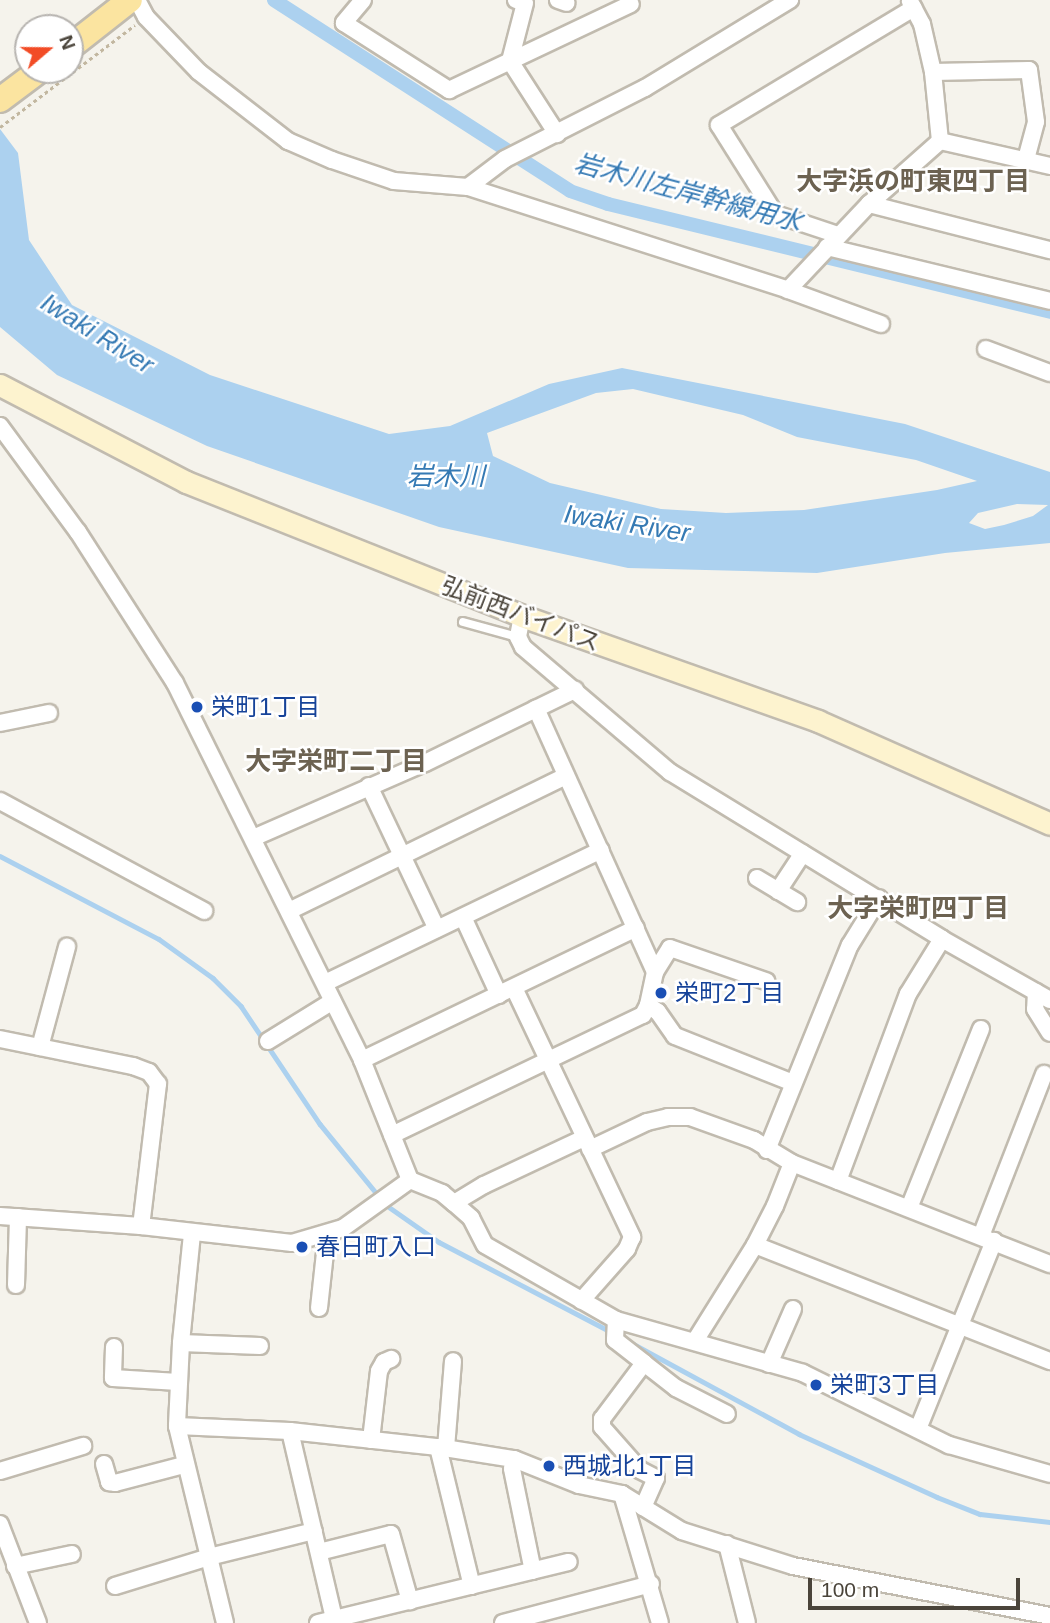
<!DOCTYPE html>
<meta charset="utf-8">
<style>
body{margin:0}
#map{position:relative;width:1050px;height:1623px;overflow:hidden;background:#f5f3ec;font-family:Helvetica,"Noto Sans JP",sans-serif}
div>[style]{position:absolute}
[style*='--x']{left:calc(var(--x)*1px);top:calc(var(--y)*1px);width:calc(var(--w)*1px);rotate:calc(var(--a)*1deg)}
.water>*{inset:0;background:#acd1ef}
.stream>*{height:4.5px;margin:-2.25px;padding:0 2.25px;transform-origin:2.25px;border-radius:2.25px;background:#acd1ef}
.canal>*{height:14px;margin:-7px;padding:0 7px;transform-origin:7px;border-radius:7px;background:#acd1ef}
.path>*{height:2.5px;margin-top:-1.25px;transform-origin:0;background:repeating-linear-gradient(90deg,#c2b7a0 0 3.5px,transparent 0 7px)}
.roads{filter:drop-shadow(2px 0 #c1bbaf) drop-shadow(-2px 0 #c1bbaf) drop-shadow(0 2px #c1bbaf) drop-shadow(0 -2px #c1bbaf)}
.lane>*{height:8px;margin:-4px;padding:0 4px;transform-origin:4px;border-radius:4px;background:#fff}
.street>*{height:16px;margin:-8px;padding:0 8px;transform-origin:8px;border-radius:8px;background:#fff}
.secondary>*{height:21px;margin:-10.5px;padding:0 10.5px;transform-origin:10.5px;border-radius:10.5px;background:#fdf3cf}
.primary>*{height:24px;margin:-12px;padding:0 12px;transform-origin:12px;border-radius:12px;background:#fbe4a0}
.dots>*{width:19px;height:19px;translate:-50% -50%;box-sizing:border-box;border:4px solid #fff;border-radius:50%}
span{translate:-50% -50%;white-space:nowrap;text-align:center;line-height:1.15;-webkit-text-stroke:5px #fff;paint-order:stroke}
.street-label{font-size:24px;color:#4a443a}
.transit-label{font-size:24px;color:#164399}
.left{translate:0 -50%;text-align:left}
.neighbourhood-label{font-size:26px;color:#6c6251;font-weight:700}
.water-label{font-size:26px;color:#357ab4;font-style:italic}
.north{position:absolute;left:14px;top:14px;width:70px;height:70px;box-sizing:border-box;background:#fff;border:2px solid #b7b4b0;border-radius:50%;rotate:70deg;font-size:19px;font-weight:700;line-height:28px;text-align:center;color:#4a443a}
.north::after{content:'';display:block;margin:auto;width:24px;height:32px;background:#f24c26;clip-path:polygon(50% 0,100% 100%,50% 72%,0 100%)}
.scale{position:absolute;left:808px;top:1578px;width:212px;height:32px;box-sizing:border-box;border:4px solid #4a443a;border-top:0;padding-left:9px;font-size:21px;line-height:24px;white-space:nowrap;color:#4a443a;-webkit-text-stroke:5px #fff;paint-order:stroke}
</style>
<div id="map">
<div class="water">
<i style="clip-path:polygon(evenodd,0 129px,18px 153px,29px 240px,72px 305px,210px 375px,389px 434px,450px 426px,549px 384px,622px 368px,905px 424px,1050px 472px,1050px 543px,945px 553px,817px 573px,628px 568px,439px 527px,207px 446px,57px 375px,0 327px,0 129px,633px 389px,743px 415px,797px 437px,916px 460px,977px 481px,937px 490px,804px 510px,726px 513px,661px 509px,550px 483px,493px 456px,487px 433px,596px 393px,633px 389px,0 129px,1017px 504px,1048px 505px,1033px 516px,1004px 525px,985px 529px,969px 523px,978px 513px,1017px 504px)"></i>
</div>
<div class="stream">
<i style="--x:0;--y:856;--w:179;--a:27.6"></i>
<i style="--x:159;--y:939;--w:67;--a:35.8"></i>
<i style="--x:213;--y:978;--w:40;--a:45"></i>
<i style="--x:241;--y:1006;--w:142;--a:56.2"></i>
<i style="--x:320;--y:1124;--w:90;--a:50.8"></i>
<i style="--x:389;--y:1207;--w:61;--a:35"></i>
<i style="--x:439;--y:1242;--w:194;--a:27.6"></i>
<i style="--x:628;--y:1341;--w:195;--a:28.5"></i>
<i style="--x:799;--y:1434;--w:152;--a:24.5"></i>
<i style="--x:937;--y:1497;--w:46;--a:21.6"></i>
<i style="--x:980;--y:1514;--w:70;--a:6.5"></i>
</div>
<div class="canal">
<i style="--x:274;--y:0;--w:352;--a:32.8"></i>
<i style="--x:570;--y:191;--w:40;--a:18.9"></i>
<i style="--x:608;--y:204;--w:455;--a:13.7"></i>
</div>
<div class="path">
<i style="--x:0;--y:127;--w:169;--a:-37.1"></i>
</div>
<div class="roads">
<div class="lane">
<i style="--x:463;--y:622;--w:57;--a:15.3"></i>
</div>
<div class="street">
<i style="--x:137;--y:0;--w:19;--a:62"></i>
<i style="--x:146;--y:17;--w:76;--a:46.1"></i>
<i style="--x:199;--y:72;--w:113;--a:37.8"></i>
<i style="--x:288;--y:141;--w:48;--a:23.4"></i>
<i style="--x:332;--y:160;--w:65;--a:18.7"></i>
<i style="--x:394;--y:181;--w:74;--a:4.6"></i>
<i style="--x:468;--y:187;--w:336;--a:17.8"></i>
<i style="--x:788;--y:290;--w:99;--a:20.1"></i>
<i style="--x:363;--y:0;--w:30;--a:130"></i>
<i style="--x:344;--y:23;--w:125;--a:32.5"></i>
<i style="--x:449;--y:90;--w:201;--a:-25.3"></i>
<i style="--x:516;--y:0;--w:9;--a:18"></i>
<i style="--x:525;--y:3;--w:60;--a:104.5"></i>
<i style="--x:510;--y:61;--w:87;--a:57.2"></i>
<i style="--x:558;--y:0;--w:9;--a:18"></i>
<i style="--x:933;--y:72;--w:96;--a:-1.2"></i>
<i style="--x:1029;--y:70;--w:52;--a:82.3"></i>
<i style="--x:1036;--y:122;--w:39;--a:105"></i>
<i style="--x:940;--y:141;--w:113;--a:12.8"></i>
<i style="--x:468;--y:187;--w:46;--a:-37.1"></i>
<i style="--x:505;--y:159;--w:157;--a:-26.9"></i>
<i style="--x:645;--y:88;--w:170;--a:-31.3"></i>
<i style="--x:869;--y:204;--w:187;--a:14.3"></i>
<i style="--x:838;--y:235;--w:66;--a:-161.6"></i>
<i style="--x:775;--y:214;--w:105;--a:-122.2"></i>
<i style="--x:719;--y:125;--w:227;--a:-31"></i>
<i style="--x:827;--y:247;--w:229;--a:13.6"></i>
<i style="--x:788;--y:290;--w:118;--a:-46.7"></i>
<i style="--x:869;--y:204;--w:95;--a:-41.6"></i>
<i style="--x:940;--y:141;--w:69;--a:-95.8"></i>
<i style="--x:933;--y:72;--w:49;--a:-102.9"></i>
<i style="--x:922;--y:24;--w:26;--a:-118"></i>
<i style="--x:986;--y:349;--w:68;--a:20.6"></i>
<i style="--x:0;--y:426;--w:132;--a:53.7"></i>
<i style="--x:78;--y:532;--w:179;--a:57.3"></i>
<i style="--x:175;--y:683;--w:421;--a:63.6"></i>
<i style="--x:362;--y:1060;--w:129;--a:68.2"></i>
<i style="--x:410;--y:1180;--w:35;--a:22"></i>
<i style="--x:442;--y:1193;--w:16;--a:40"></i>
<i style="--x:454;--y:1203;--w:35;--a:-31"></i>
<i style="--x:484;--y:1185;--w:110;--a:-25.2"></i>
<i style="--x:522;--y:616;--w:21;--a:101"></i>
<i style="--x:518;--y:637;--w:11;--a:63"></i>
<i style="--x:523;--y:647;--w:193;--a:40.4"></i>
<i style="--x:670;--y:772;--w:319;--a:31.5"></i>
<i style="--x:942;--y:939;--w:124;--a:29.5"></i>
<i style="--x:0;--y:723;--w:50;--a:-11.5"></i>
<i style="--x:369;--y:786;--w:158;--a:64.6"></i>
<i style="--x:0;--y:801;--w:232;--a:28.3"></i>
<i style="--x:253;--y:838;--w:188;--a:-23.6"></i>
<i style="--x:425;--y:763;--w:167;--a:-26"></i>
<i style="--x:757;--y:878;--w:47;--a:31"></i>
<i style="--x:778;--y:891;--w:45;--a:-56.7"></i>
<i style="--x:289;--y:911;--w:308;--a:-26"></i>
<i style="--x:463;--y:917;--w:86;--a:65.2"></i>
<i style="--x:655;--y:972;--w:28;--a:-58"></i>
<i style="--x:670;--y:948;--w:102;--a:19"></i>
<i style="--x:325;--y:983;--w:306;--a:-25.7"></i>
<i style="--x:514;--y:988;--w:276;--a:64.6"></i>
<i style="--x:632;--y:1237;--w:13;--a:113"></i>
<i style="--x:627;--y:1249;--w:69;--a:131.5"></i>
<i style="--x:1036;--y:992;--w:17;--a:93"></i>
<i style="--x:1035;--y:1009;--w:28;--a:58"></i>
<i style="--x:648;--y:1005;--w:12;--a:35"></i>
<i style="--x:658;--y:1012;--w:29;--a:55"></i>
<i style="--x:675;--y:1036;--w:127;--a:21.7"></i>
<i style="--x:0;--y:1039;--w:136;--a:11.5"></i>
<i style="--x:133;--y:1066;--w:17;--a:21"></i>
<i style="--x:149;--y:1072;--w:15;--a:53"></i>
<i style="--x:158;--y:1084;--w:143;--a:96.8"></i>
<i style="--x:268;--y:1041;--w:76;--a:-31.6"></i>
<i style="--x:40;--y:1047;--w:104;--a:-74.9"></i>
<i style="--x:362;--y:1060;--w:304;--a:-25.7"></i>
<i style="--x:392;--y:1135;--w:278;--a:-25.6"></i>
<i style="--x:643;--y:1015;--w:11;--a:-63"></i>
<i style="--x:648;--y:1005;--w:34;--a:-78"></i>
<i style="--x:655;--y:972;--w:289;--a:-114.3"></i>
<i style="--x:590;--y:1149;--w:63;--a:-25.3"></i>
<i style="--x:647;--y:1122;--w:22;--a:-13"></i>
<i style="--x:668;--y:1117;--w:22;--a:0"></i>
<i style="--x:690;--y:1117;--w:68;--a:19.8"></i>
<i style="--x:754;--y:1140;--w:44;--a:31.2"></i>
<i style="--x:792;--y:1163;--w:277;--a:21.4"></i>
<i style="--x:767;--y:1150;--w:221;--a:-68"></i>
<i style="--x:850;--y:945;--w:55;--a:-58.3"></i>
<i style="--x:838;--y:1181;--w:200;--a:-69.5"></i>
<i style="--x:908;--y:994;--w:65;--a:-58.3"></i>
<i style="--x:454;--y:1203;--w:23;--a:41"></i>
<i style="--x:471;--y:1218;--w:30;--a:63"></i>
<i style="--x:485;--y:1245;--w:151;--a:29.8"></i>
<i style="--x:616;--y:1320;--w:194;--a:15.8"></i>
<i style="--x:803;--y:1373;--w:163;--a:26.3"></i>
<i style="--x:949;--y:1445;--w:105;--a:16"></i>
<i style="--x:909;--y:1208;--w:193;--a:-68.1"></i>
<i style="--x:0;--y:1216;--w:141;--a:4.1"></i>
<i style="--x:141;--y:1226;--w:152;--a:6.4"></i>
<i style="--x:292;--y:1243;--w:53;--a:-16.4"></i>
<i style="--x:343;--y:1228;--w:82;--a:-35.6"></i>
<i style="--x:192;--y:1234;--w:110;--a:95.8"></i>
<i style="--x:181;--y:1343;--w:83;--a:92.8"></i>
<i style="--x:177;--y:1426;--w:203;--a:76.3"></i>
<i style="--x:981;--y:1236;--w:174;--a:-68.7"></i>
<i style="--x:755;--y:1245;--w:317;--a:21.5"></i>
<i style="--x:16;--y:1285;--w:68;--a:-88.3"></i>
<i style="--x:319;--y:1308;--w:74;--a:-83.8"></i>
<i style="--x:616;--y:1320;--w:20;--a:93"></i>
<i style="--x:615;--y:1340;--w:37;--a:38"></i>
<i style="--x:644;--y:1363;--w:70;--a:126.9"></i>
<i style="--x:602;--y:1419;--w:8;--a:90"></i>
<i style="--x:602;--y:1427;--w:57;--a:48.5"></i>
<i style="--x:640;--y:1470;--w:18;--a:27"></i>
<i style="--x:656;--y:1478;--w:32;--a:114"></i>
<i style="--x:695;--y:1341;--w:113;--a:-58"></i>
<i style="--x:755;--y:1245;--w:44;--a:-62.9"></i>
<i style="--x:775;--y:1206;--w:46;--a:-68.4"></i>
<i style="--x:181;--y:1343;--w:79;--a:2.2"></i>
<i style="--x:114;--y:1347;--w:31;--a:92"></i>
<i style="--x:113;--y:1378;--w:65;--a:3.5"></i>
<i style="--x:644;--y:1363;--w:41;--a:38"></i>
<i style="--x:676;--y:1388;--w:57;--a:27"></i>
<i style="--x:769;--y:1364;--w:60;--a:-66.4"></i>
<i style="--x:177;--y:1426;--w:113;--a:2.5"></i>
<i style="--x:290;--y:1431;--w:149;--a:6.2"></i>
<i style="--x:438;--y:1447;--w:77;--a:9"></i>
<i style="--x:514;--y:1459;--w:70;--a:21.8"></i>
<i style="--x:579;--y:1485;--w:44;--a:11.8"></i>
<i style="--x:622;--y:1494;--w:70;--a:31.7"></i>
<i style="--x:682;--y:1531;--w:116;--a:17.5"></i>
<i style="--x:793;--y:1566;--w:262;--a:11"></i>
<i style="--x:918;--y:1429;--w:203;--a:-68"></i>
<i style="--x:290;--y:1431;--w:197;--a:76.8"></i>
<i style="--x:371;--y:1440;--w:69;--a:-83.4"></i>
<i style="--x:379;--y:1371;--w:10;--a:-61"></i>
<i style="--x:384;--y:1362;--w:8;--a:-23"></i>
<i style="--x:438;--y:1447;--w:143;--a:76.3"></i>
<i style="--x:446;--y:1448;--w:87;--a:-85.4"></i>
<i style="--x:514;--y:1459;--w:10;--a:101"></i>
<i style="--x:512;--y:1469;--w:104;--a:78.4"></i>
<i style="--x:104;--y:1464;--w:19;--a:74"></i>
<i style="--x:109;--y:1482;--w:6;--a:9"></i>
<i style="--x:115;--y:1483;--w:71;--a:-14.6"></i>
<i style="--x:0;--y:1471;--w:87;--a:-16.8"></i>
<i style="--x:622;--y:1494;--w:134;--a:73.6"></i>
<i style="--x:0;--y:1524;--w:106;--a:69"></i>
<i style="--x:727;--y:1544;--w:81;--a:75.8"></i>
<i style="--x:319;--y:1552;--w:74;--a:-14"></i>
<i style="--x:391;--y:1534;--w:70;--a:74.2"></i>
<i style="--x:15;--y:1566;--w:58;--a:-11.9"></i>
<i style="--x:115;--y:1586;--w:98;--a:-17.1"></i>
<i style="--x:209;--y:1557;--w:108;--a:-13.9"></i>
<i style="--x:318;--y:1623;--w:258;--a:-13.7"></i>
<i style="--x:503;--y:1623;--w:153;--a:-14.8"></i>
</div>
<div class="secondary">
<i style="--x:0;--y:385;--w:210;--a:27.5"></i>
<i style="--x:186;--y:482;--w:362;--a:21.7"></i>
<i style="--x:522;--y:616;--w:314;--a:19.5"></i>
<i style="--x:818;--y:721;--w:254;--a:23.9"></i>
</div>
<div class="primary">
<i style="--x:70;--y:47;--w:76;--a:-38.1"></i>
<i style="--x:0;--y:100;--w:50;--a:-36.9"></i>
</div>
</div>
<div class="dots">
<i style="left:197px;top:707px;background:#1a4fb4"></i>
<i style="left:661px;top:993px;background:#1a4fb4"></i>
<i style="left:302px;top:1247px;background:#1a4fb4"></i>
<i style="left:816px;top:1385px;background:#1a4fb4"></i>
<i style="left:549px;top:1466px;background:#1a4fb4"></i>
</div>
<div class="street-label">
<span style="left:521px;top:614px;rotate:21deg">弘前西バイパス</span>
</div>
<div class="transit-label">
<span class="left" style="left:211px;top:707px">栄町1丁目</span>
<span class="left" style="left:675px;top:993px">栄町2丁目</span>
<span class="left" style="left:316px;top:1247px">春日町入口</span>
<span class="left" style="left:830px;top:1385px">栄町3丁目</span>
<span class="left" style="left:563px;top:1466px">西城北1丁目</span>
</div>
<div class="neighbourhood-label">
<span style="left:913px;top:182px">大字浜の町東四丁目</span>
<span style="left:336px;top:762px">大字栄町二丁目</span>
<span style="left:918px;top:909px">大字栄町四丁目</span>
</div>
<div class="water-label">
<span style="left:688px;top:193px;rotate:15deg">岩木川左岸幹線用水</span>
<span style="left:97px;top:334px;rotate:32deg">Iwaki River</span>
<span style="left:446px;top:477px">岩木川</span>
<span style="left:627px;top:524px;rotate:9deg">Iwaki River</span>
</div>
<div class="north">N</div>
<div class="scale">100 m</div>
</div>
